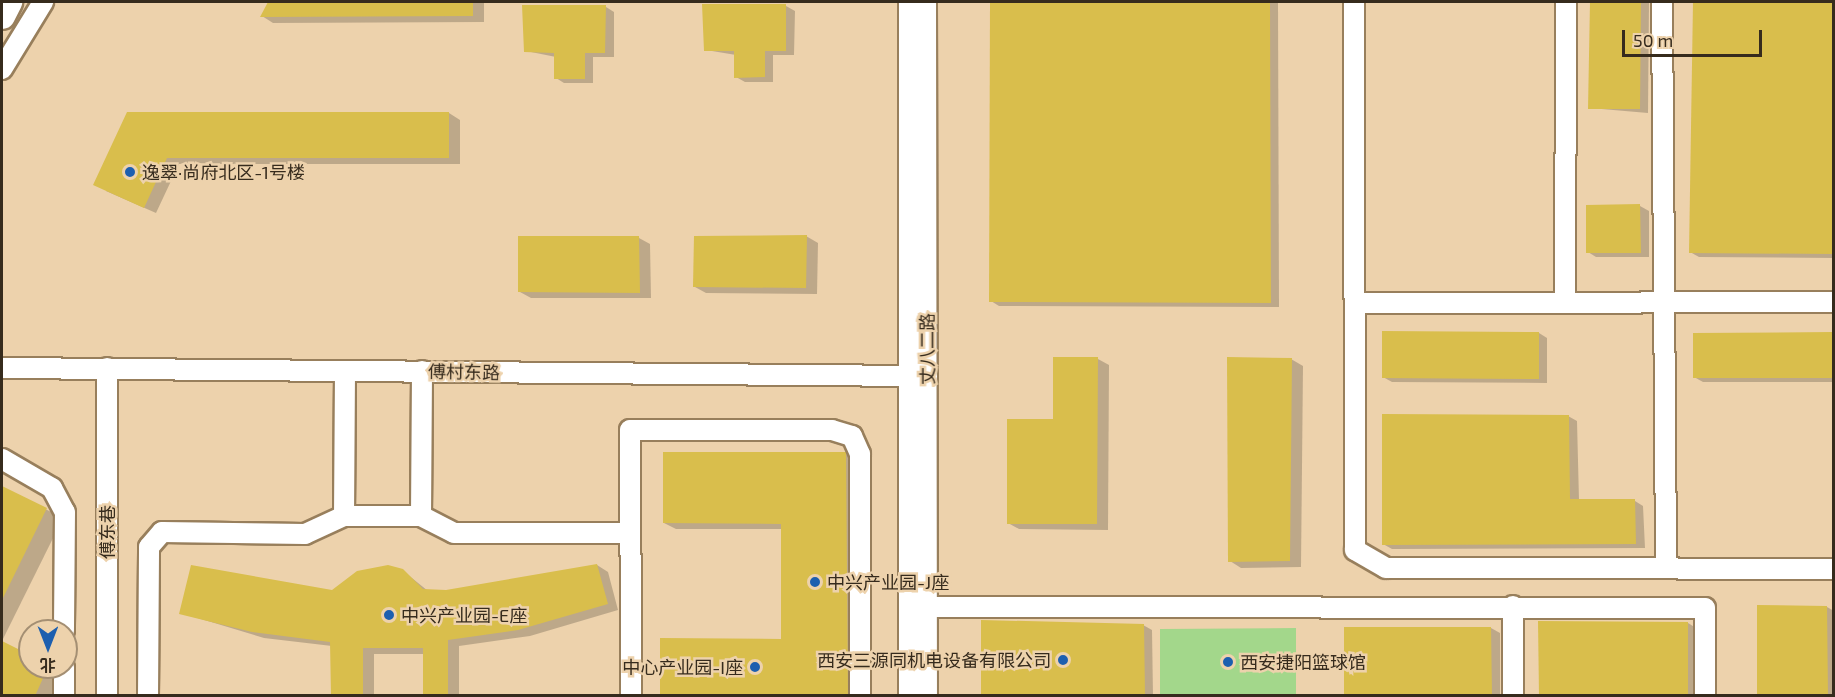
<!DOCTYPE html>
<meta charset="utf-8">
<style>
body{margin:0}
#map{position:relative;width:1835px;height:697px;overflow:hidden;background:#edd2ac;font-family:"Exo 2","Noto Sans SC",sans-serif}
div>[style]{position:absolute}
[style*='--x']{left:calc(var(--x)*1px);top:calc(var(--y)*1px);width:calc(var(--w)*1px);rotate:calc(var(--a)*1deg)}
.green>*{inset:0;background:#a3d78b}
.shadow>*{inset:0;background:#0003}
.building>*{inset:0;background:#d9be4c}
.roads{filter:drop-shadow(2px 0 #987f5c) drop-shadow(-2px 0 #987f5c) drop-shadow(0 2px #987f5c) drop-shadow(0 -2px #987f5c)}
.minor>*{height:20px;margin:-10px;padding:0 10px;transform-origin:10px;border-radius:10px;background:#fff}
.major>*{height:26px;margin:-13px;padding:0 13px;transform-origin:13px;border-radius:13px;background:#fff}
.dots>*{width:16px;height:16px;translate:-50% -50%;box-sizing:border-box;border:3px solid #edd2ac;border-radius:50%}
span{translate:-50% -50%;white-space:nowrap;text-align:center;line-height:1.15;-webkit-text-stroke:5px #edd2ac;paint-order:stroke}
.poi-label{font-size:18px;color:#362b1d}
.left{translate:0 -50%;text-align:left}
.right{translate:-100% -50%;text-align:right}
.street-label{font-size:18px;color:#362b1d}
.frame{position:absolute;inset:0;border:3px solid #362b1d;pointer-events:none}
.north{position:absolute;left:18px;top:619px;width:60px;height:60px;box-sizing:border-box;background:#edd2ac;border:2px solid #a48f73;border-radius:50%;rotate:180deg;font-size:16px;font-weight:700;line-height:24px;text-align:center;color:#362b1d}
.north::after{content:'';display:block;margin:auto;width:21px;height:27px;background:#1d5faf;clip-path:polygon(50% 0,100% 100%,50% 72%,0 100%)}
.scale{position:absolute;left:1622px;top:30px;width:140px;height:27px;box-sizing:border-box;border:3px solid #362b1d;border-top:0;padding-left:8px;font-size:18px;line-height:21px;white-space:nowrap;color:#362b1d;-webkit-text-stroke:4px #edd2ac;paint-order:stroke}
</style>
<div id="map">
<div class="green">
<i style="clip-path:polygon(1296px 628px,1296px 695px,1160px 695px,1160px 629px)"></i>
</div>
<div class="shadow">
<i style="clip-path:polygon(270px 2px,484px 2px,484px 22px,273px 23px,262px 16px)"></i>
<i style="clip-path:polygon(991px 2px,1278px 2px,1279px 307px,999px 306px,991px 301px)"></i>
<i style="clip-path:polygon(1591px 2px,1649px 2px,1648px 113px,1590px 108px)"></i>
<i style="clip-path:polygon(1694px 2px,1834px 2px,1834px 258px,1699px 257px,1690px 252px)"></i>
<i style="clip-path:polygon(786px 6px,795px 11px,794px 55px,773px 55px,773px 82px,745px 82px,736px 77px,736px 55px,706px 50px)"></i>
<i style="clip-path:polygon(606px 7px,614px 12px,614px 57px,593px 57px,593px 83px,564px 83px,556px 78px,556px 57px,526px 51px)"></i>
<i style="clip-path:polygon(449px 113px,460px 120px,460px 164px,179px 164px,156px 213px,106px 191px,128px 114px)"></i>
<i style="clip-path:polygon(1587px 206px,1640px 206px,1649px 211px,1649px 257px,1596px 257px,1588px 252px)"></i>
<i style="clip-path:polygon(806px 236px,818px 243px,817px 294px,706px 293px,695px 287px)"></i>
<i style="clip-path:polygon(639px 238px,650px 244px,651px 298px,531px 298px,520px 292px)"></i>
<i style="clip-path:polygon(1539px 333px,1547px 338px,1547px 383px,1392px 382px,1383px 377px)"></i>
<i style="clip-path:polygon(1834px 334px,1834px 382px,1703px 382px,1694px 377px,1694px 335px)"></i>
<i style="clip-path:polygon(1098px 359px,1109px 365px,1108px 530px,1019px 529px,1008px 523px,1054px 421px)"></i>
<i style="clip-path:polygon(1291px 359px,1303px 366px,1301px 567px,1241px 568px,1230px 561px)"></i>
<i style="clip-path:polygon(1568px 416px,1577px 421px,1579px 500px,1635px 501px,1643px 506px,1645px 548px,1392px 549px,1383px 544px)"></i>
<i style="clip-path:polygon(846px 454px,857px 460px,860px 696px,662px 696px,782px 640px,783px 529px,676px 529px,664px 523px)"></i>
<i style="clip-path:polygon(2px 487px,63px 518px,2px 641px)"></i>
<i style="clip-path:polygon(597px 565px,608px 572px,618px 610px,530px 636px,459px 646px,459px 696px,425px 696px,424px 654px,374px 654px,374px 696px,333px 696px,332px 646px,264px 638px,181px 613px,332px 592px,402px 570px,428px 591px,446px 591px)"></i>
<i style="clip-path:polygon(1827px 607px,1834px 611px,1834px 696px,1759px 696px)"></i>
<i style="clip-path:polygon(1688px 623px,1696px 628px,1697px 696px,1540px 696px)"></i>
<i style="clip-path:polygon(1143px 625px,1152px 630px,1153px 696px,983px 696px)"></i>
<i style="clip-path:polygon(1491px 628px,1500px 633px,1500px 696px,1346px 696px)"></i>
<i style="clip-path:polygon(2px 643px,30px 657px,30px 667px,50px 667px,64px 675px,55px 696px,2px 696px)"></i>
</div>
<div class="building">
<i style="clip-path:polygon(268px 2px,473px 2px,473px 16px,260px 17px)"></i>
<i style="clip-path:polygon(990px 2px,1270px 2px,1271px 303px,989px 302px)"></i>
<i style="clip-path:polygon(1590px 2px,1641px 2px,1640px 109px,1588px 109px)"></i>
<i style="clip-path:polygon(1693px 2px,1833px 2px,1833px 254px,1689px 253px)"></i>
<i style="clip-path:polygon(702px 4px,786px 4px,786px 51px,765px 51px,765px 77px,734px 78px,734px 51px,704px 51px)"></i>
<i style="clip-path:polygon(522px 5px,606px 5px,605px 53px,585px 53px,585px 79px,554px 79px,554px 53px,524px 52px)"></i>
<i style="clip-path:polygon(127px 112px,449px 112px,449px 158px,167px 158px,144px 208px,93px 185px)"></i>
<i style="clip-path:polygon(1640px 204px,1641px 253px,1586px 253px,1586px 205px)"></i>
<i style="clip-path:polygon(807px 235px,806px 288px,693px 287px,694px 236px)"></i>
<i style="clip-path:polygon(518px 236px,639px 236px,640px 293px,518px 292px)"></i>
<i style="clip-path:polygon(1382px 331px,1539px 332px,1539px 379px,1382px 378px)"></i>
<i style="clip-path:polygon(1833px 332px,1833px 378px,1693px 378px,1693px 333px)"></i>
<i style="clip-path:polygon(1053px 357px,1098px 357px,1097px 524px,1007px 524px,1007px 419px,1053px 419px)"></i>
<i style="clip-path:polygon(1227px 357px,1292px 358px,1290px 561px,1228px 562px)"></i>
<i style="clip-path:polygon(1382px 414px,1569px 415px,1570px 499px,1635px 499px,1636px 544px,1382px 545px)"></i>
<i style="clip-path:polygon(663px 452px,846px 452px,848px 696px,660px 696px,660px 638px,781px 639px,781px 524px,663px 523px)"></i>
<i style="clip-path:polygon(2px 486px,47px 508px,2px 600px)"></i>
<i style="clip-path:polygon(597px 564px,608px 604px,518px 630px,448px 640px,448px 696px,423px 696px,423px 648px,363px 648px,363px 696px,331px 696px,330px 642px,252px 632px,179px 614px,191px 565px,332px 590px,357px 571px,388px 565px,403px 569px,423px 589px,446px 590px)"></i>
<i style="clip-path:polygon(1757px 605px,1827px 606px,1828px 696px,1757px 696px)"></i>
<i style="clip-path:polygon(981px 620px,1144px 624px,1145px 696px,981px 696px)"></i>
<i style="clip-path:polygon(1538px 621px,1688px 622px,1688px 696px,1539px 696px)"></i>
<i style="clip-path:polygon(1344px 627px,1491px 627px,1492px 696px,1344px 696px)"></i>
<i style="clip-path:polygon(2px 641px,30px 655px,30px 667px,48px 667px,35px 696px,2px 696px)"></i>
</div>
<div class="roads">
<div class="minor">
<i style="--x:909;--y:2;--w:694;--a:90"></i>
<i style="--x:926;--y:2;--w:694;--a:89.92"></i>
<i style="--x:1354;--y:2;--w:548;--a:89.9"></i>
<i style="--x:1355;--y:550;--w:36;--a:30"></i>
<i style="--x:1386;--y:568;--w:448;--a:0.1"></i>
<i style="--x:1662;--y:2;--w:565;--a:89.59"></i>
<i style="--x:2;--y:69;--w:79;--a:-58.5"></i>
<i style="--x:1355;--y:303;--w:479;--a:-0.1"></i>
<i style="--x:1565;--y:303;--w:301;--a:-89.8"></i>
<i style="--x:2;--y:368;--w:925;--a:0.5"></i>
<i style="--x:2;--y:459;--w:58;--a:30.1"></i>
<i style="--x:52;--y:488;--w:27;--a:62"></i>
<i style="--x:65;--y:512;--w:119;--a:90.5"></i>
<i style="--x:344;--y:516;--w:145;--a:-89.6"></i>
<i style="--x:421;--y:516;--w:145;--a:-89.6"></i>
<i style="--x:1513;--y:606;--w:90;--a:90"></i>
<i style="--x:909;--y:607;--w:796;--a:0.07"></i>
<i style="--x:1705;--y:608;--w:88;--a:90"></i>
<i style="--x:64;--y:696;--w:29;--a:-90"></i>
<i style="--x:107;--y:696;--w:328;--a:-90"></i>
<i style="--x:148;--y:696;--w:149;--a:-89.6"></i>
<i style="--x:149;--y:547;--w:20;--a:-49"></i>
<i style="--x:162;--y:532;--w:143;--a:0.8"></i>
<i style="--x:305;--y:534;--w:43;--a:-24.8"></i>
<i style="--x:344;--y:516;--w:77;--a:0"></i>
<i style="--x:421;--y:516;--w:37;--a:27"></i>
<i style="--x:454;--y:533;--w:176;--a:0"></i>
<i style="--x:631;--y:696;--w:266;--a:-90.2"></i>
<i style="--x:630;--y:430;--w:202;--a:0"></i>
<i style="--x:832;--y:430;--w:21;--a:17"></i>
<i style="--x:852;--y:436;--w:20;--a:66"></i>
<i style="--x:860;--y:454;--w:242;--a:90"></i>
</div>
<div class="major">
<i style="--x:2;--y:16;--w:16;--a:-63"></i>
</div>
</div>
<div class="dots">
<i style="left:130px;top:172px;background:#1d5faf"></i>
<i style="left:815px;top:582px;background:#1d5faf"></i>
<i style="left:389px;top:615px;background:#1d5faf"></i>
<i style="left:1063px;top:660px;background:#1d5faf"></i>
<i style="left:1228px;top:662px;background:#1d5faf"></i>
<i style="left:755px;top:667px;background:#1d5faf"></i>
</div>
<div class="poi-label">
<span class="left" style="left:142px;top:172px">逸翠·尚府北区-1号楼</span>
<span class="left" style="left:827px;top:582px">中兴产业园-J座</span>
<span class="left" style="left:401px;top:615px">中兴产业园-E座</span>
<span class="right" style="left:1051px;top:660px">西安三源同机电设备有限公司</span>
<span class="left" style="left:1240px;top:662px">西安捷阳篮球馆</span>
<span class="right" style="left:743px;top:667px">中心产业园-I座</span>
</div>
<div class="street-label">
<span style="left:927px;top:349px;rotate:-90deg">丈八二路</span>
<span style="left:464px;top:372px;rotate:1deg">傅村东路</span>
<span style="left:107px;top:532px;rotate:-90deg">傅东巷</span>
</div>
<div class="frame"></div>
<div class="north">北</div>
<div class="scale">50 m</div>
</div>
